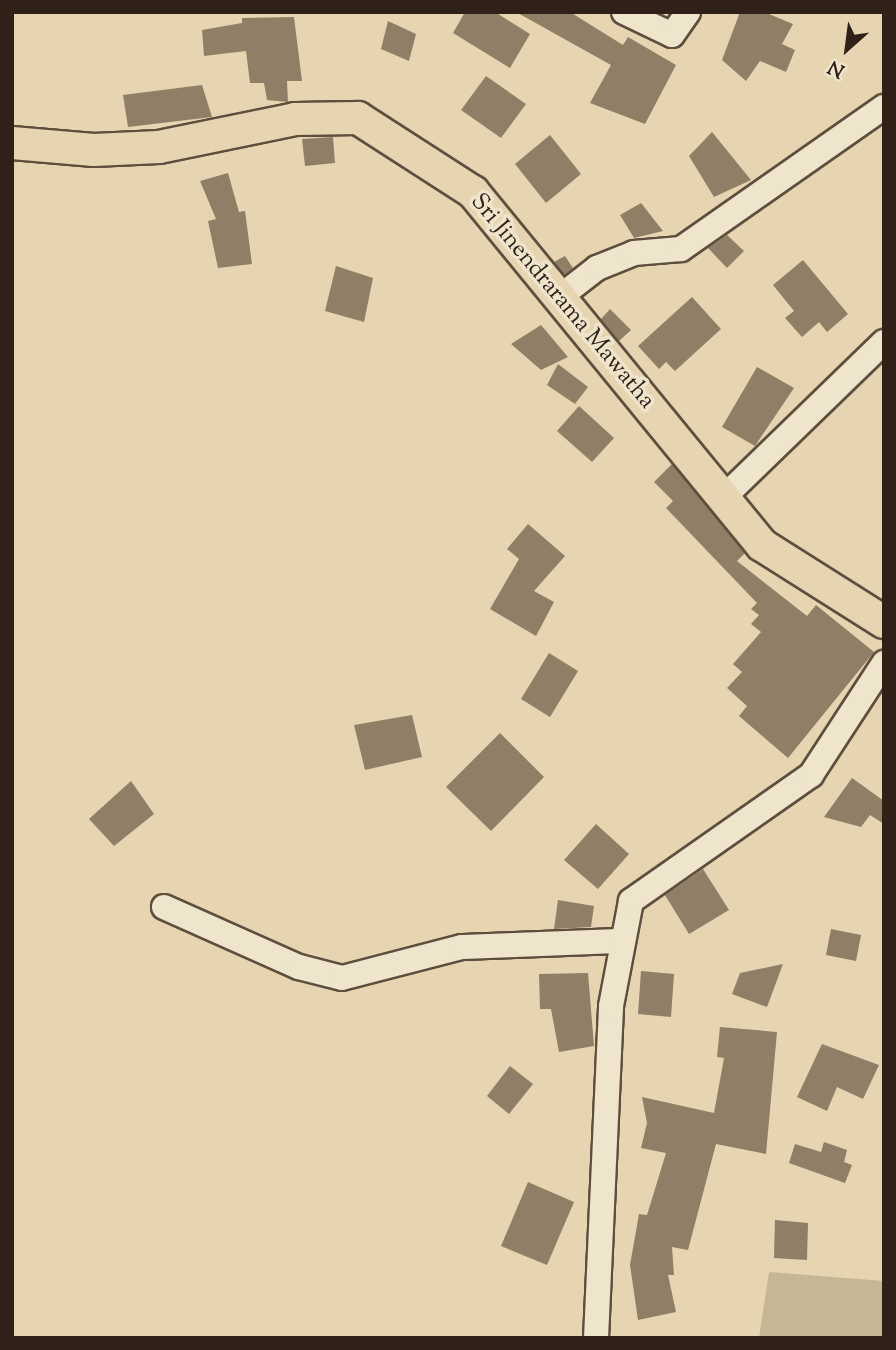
<!DOCTYPE html>
<style>
body{margin:0}
#map{position:relative;width:896px;height:1350px;overflow:hidden;background:#e6d5b0;font-family:"Sorts Mill Goudy",serif}
div>[style]{position:absolute}
[style*='--x']{left:calc(var(--x)*1px);top:calc(var(--y)*1px);width:calc(var(--w)*1px);rotate:calc(var(--a)*1deg)}
.green>*{inset:0;background:#c7b696}
.building>*{inset:0;background:#8f7f67}
.roads{filter:drop-shadow(2px 0 #5e4e3e) drop-shadow(-2px 0 #5e4e3e) drop-shadow(0 2px #5e4e3e) drop-shadow(0 -2px #5e4e3e)}
.minor>*{height:24px;margin:-12px;padding:0 12px;transform-origin:12px;border-radius:12px;background:#efe4cc}
.major>*{height:32px;margin:-16px;padding:0 16px;transform-origin:16px;border-radius:16px;background:#e6d5b0}
span{translate:-50% -50%;white-space:nowrap;text-align:center;line-height:1.15;-webkit-text-stroke:7px #efe4cc;paint-order:stroke}
.street-label{font-size:24px;color:#302118}
.frame{position:absolute;inset:0;border:14px solid #302118;pointer-events:none}
.north{position:absolute;left:812px;top:14px;width:70px;height:70px;-webkit-text-stroke:5px #efe4cc;paint-order:stroke;rotate:208deg;font-size:19px;font-weight:700;line-height:28px;text-align:center;color:#302118}
.north::after{content:'';display:block;margin:auto;width:24px;height:32px;background:#302118;clip-path:polygon(50% 0,100% 100%,50% 72%,0 100%)}
</style>
<div id="map">
<div class="green">
<i style="clip-path:polygon(769px 1272px,884px 1281px,884px 1338px,759px 1338px)"></i>
</div>
<div class="building">
<i style="clip-path:polygon(465px 12px,495px 12px,530px 34px,510px 68px,453px 33px)"></i>
<i style="clip-path:polygon(516px 12px,570px 12px,623px 45px,628px 37px,676px 65px,645px 124px,590px 103px,611px 65px)"></i>
<i style="clip-path:polygon(740px 12px,764px 12px,793px 24px,782px 44px,795px 50px,786px 72px,760px 61px,746px 81px,722px 60px)"></i>
<i style="clip-path:polygon(294px 17px,302px 81px,287px 81px,288px 102px,267px 100px,264px 83px,250px 83px,246px 51px,204px 56px,202px 30px,242px 23px,242px 18px)"></i>
<i style="clip-path:polygon(388px 21px,416px 34px,409px 61px,381px 49px)"></i>
<i style="clip-path:polygon(486px 76px,526px 104px,501px 138px,461px 110px)"></i>
<i style="clip-path:polygon(202px 85px,212px 117px,128px 127px,123px 95px)"></i>
<i style="clip-path:polygon(712px 132px,751px 180px,714px 197px,689px 156px)"></i>
<i style="clip-path:polygon(550px 135px,581px 174px,546px 203px,515px 164px)"></i>
<i style="clip-path:polygon(333px 137px,335px 163px,305px 166px,302px 139px)"></i>
<i style="clip-path:polygon(228px 173px,239px 212px,245px 211px,252px 264px,218px 268px,208px 221px,216px 219px,200px 181px)"></i>
<i style="clip-path:polygon(641px 203px,663px 231px,634px 238px,620px 215px)"></i>
<i style="clip-path:polygon(727px 235px,744px 251px,727px 268px,708px 248px)"></i>
<i style="clip-path:polygon(565px 256px,573px 268px,564px 275px,554px 262px)"></i>
<i style="clip-path:polygon(803px 260px,848px 314px,827px 332px,819px 322px,802px 337px,785px 318px,794px 311px,773px 285px)"></i>
<i style="clip-path:polygon(336px 266px,373px 278px,364px 322px,325px 311px)"></i>
<i style="clip-path:polygon(692px 297px,721px 329px,675px 371px,666px 362px,659px 369px,638px 346px)"></i>
<i style="clip-path:polygon(610px 309px,631px 330px,619px 341px,601px 319px)"></i>
<i style="clip-path:polygon(541px 325px,568px 357px,541px 370px,511px 344px)"></i>
<i style="clip-path:polygon(558px 364px,588px 387px,575px 404px,547px 385px)"></i>
<i style="clip-path:polygon(757px 367px,794px 388px,755px 446px,722px 427px)"></i>
<i style="clip-path:polygon(579px 406px,614px 438px,592px 462px,557px 431px)"></i>
<i style="clip-path:polygon(672px 464px,745px 553px,737px 561px,807px 616px,816px 605px,874px 652px,788px 758px,739px 716px,747px 706px,727px 688px,742px 672px,733px 664px,761px 632px,751px 624px,759px 615px,751px 609px,757px 603px,666px 508px,673px 501px,654px 482px)"></i>
<i style="clip-path:polygon(528px 524px,565px 556px,534px 591px,554px 602px,536px 636px,490px 609px,519px 559px,507px 549px)"></i>
<i style="clip-path:polygon(549px 653px,578px 671px,550px 717px,521px 699px)"></i>
<i style="clip-path:polygon(412px 715px,422px 757px,365px 770px,354px 725px)"></i>
<i style="clip-path:polygon(500px 733px,544px 777px,491px 831px,446px 787px)"></i>
<i style="clip-path:polygon(852px 778px,884px 801px,884px 824px,870px 815px,861px 827px,824px 817px)"></i>
<i style="clip-path:polygon(131px 781px,154px 814px,114px 846px,89px 819px)"></i>
<i style="clip-path:polygon(596px 824px,629px 854px,598px 889px,564px 860px)"></i>
<i style="clip-path:polygon(703px 869px,729px 910px,689px 934px,665px 895px)"></i>
<i style="clip-path:polygon(558px 900px,594px 906px,591px 927px,554px 929px)"></i>
<i style="clip-path:polygon(831px 929px,861px 935px,856px 961px,826px 955px)"></i>
<i style="clip-path:polygon(783px 964px,767px 1007px,732px 994px,740px 973px)"></i>
<i style="clip-path:polygon(641px 971px,674px 974px,671px 1017px,638px 1014px)"></i>
<i style="clip-path:polygon(588px 973px,594px 1046px,559px 1052px,551px 1009px,540px 1009px,539px 974px)"></i>
<i style="clip-path:polygon(720px 1027px,777px 1032px,766px 1154px,716px 1144px,688px 1250px,672px 1247px,674px 1275px,668px 1275px,676px 1312px,638px 1320px,630px 1265px,639px 1214px,647px 1215px,666px 1153px,641px 1148px,647px 1123px,642px 1097px,714px 1113px,724px 1058px,717px 1057px)"></i>
<i style="clip-path:polygon(822px 1044px,879px 1065px,863px 1099px,837px 1087px,827px 1111px,797px 1097px)"></i>
<i style="clip-path:polygon(510px 1066px,533px 1084px,509px 1114px,487px 1096px)"></i>
<i style="clip-path:polygon(824px 1142px,847px 1150px,844px 1162px,852px 1165px,845px 1183px,789px 1163px,795px 1144px,821px 1152px)"></i>
<i style="clip-path:polygon(528px 1182px,574px 1202px,547px 1265px,501px 1246px)"></i>
<i style="clip-path:polygon(775px 1220px,808px 1223px,807px 1260px,774px 1258px)"></i>
</div>
<div class="roads">
<div class="minor">
<i style="--x:624;--y:12;--w:53;--a:25.6"></i>
<i style="--x:672;--y:35;--w:28;--a:-55"></i>
<i style="--x:561;--y:296;--w:46;--a:-37.9"></i>
<i style="--x:597;--y:268;--w:40;--a:-22"></i>
<i style="--x:634;--y:253;--w:47;--a:-4.9"></i>
<i style="--x:681;--y:249;--w:248;--a:-35"></i>
<i style="--x:724;--y:497;--w:223;--a:-44.1"></i>
<i style="--x:164;--y:907;--w:148;--a:24"></i>
<i style="--x:299;--y:967;--w:44;--a:14.3"></i>
<i style="--x:342;--y:978;--w:124;--a:-14.5"></i>
<i style="--x:462;--y:947;--w:157;--a:-2.2"></i>
<i style="--x:596;--y:1338;--w:332;--a:-87.4"></i>
<i style="--x:611;--y:1006;--w:107;--a:-79.2"></i>
<i style="--x:631;--y:901;--w:220;--a:-35"></i>
<i style="--x:811;--y:775;--w:134;--a:-56.9"></i>
</div>
<div class="major">
<i style="--x:12;--y:143;--w:82;--a:4.9"></i>
<i style="--x:94;--y:150;--w:65;--a:-2.6"></i>
<i style="--x:159;--y:147;--w:139;--a:-11.6"></i>
<i style="--x:295;--y:119;--w:63;--a:-0.9"></i>
<i style="--x:358;--y:118;--w:137;--a:32.8"></i>
<i style="--x:473;--y:192;--w:456;--a:50.7"></i>
<i style="--x:762;--y:545;--w:144;--a:32.3"></i>
</div>
</div>
<div class="street-label">
<span style="left:562px;top:302px;rotate:50deg">Sri Jinendrarama Mawatha</span>
</div>
<div class="frame"></div>
<div class="north">N</div>
</div>
